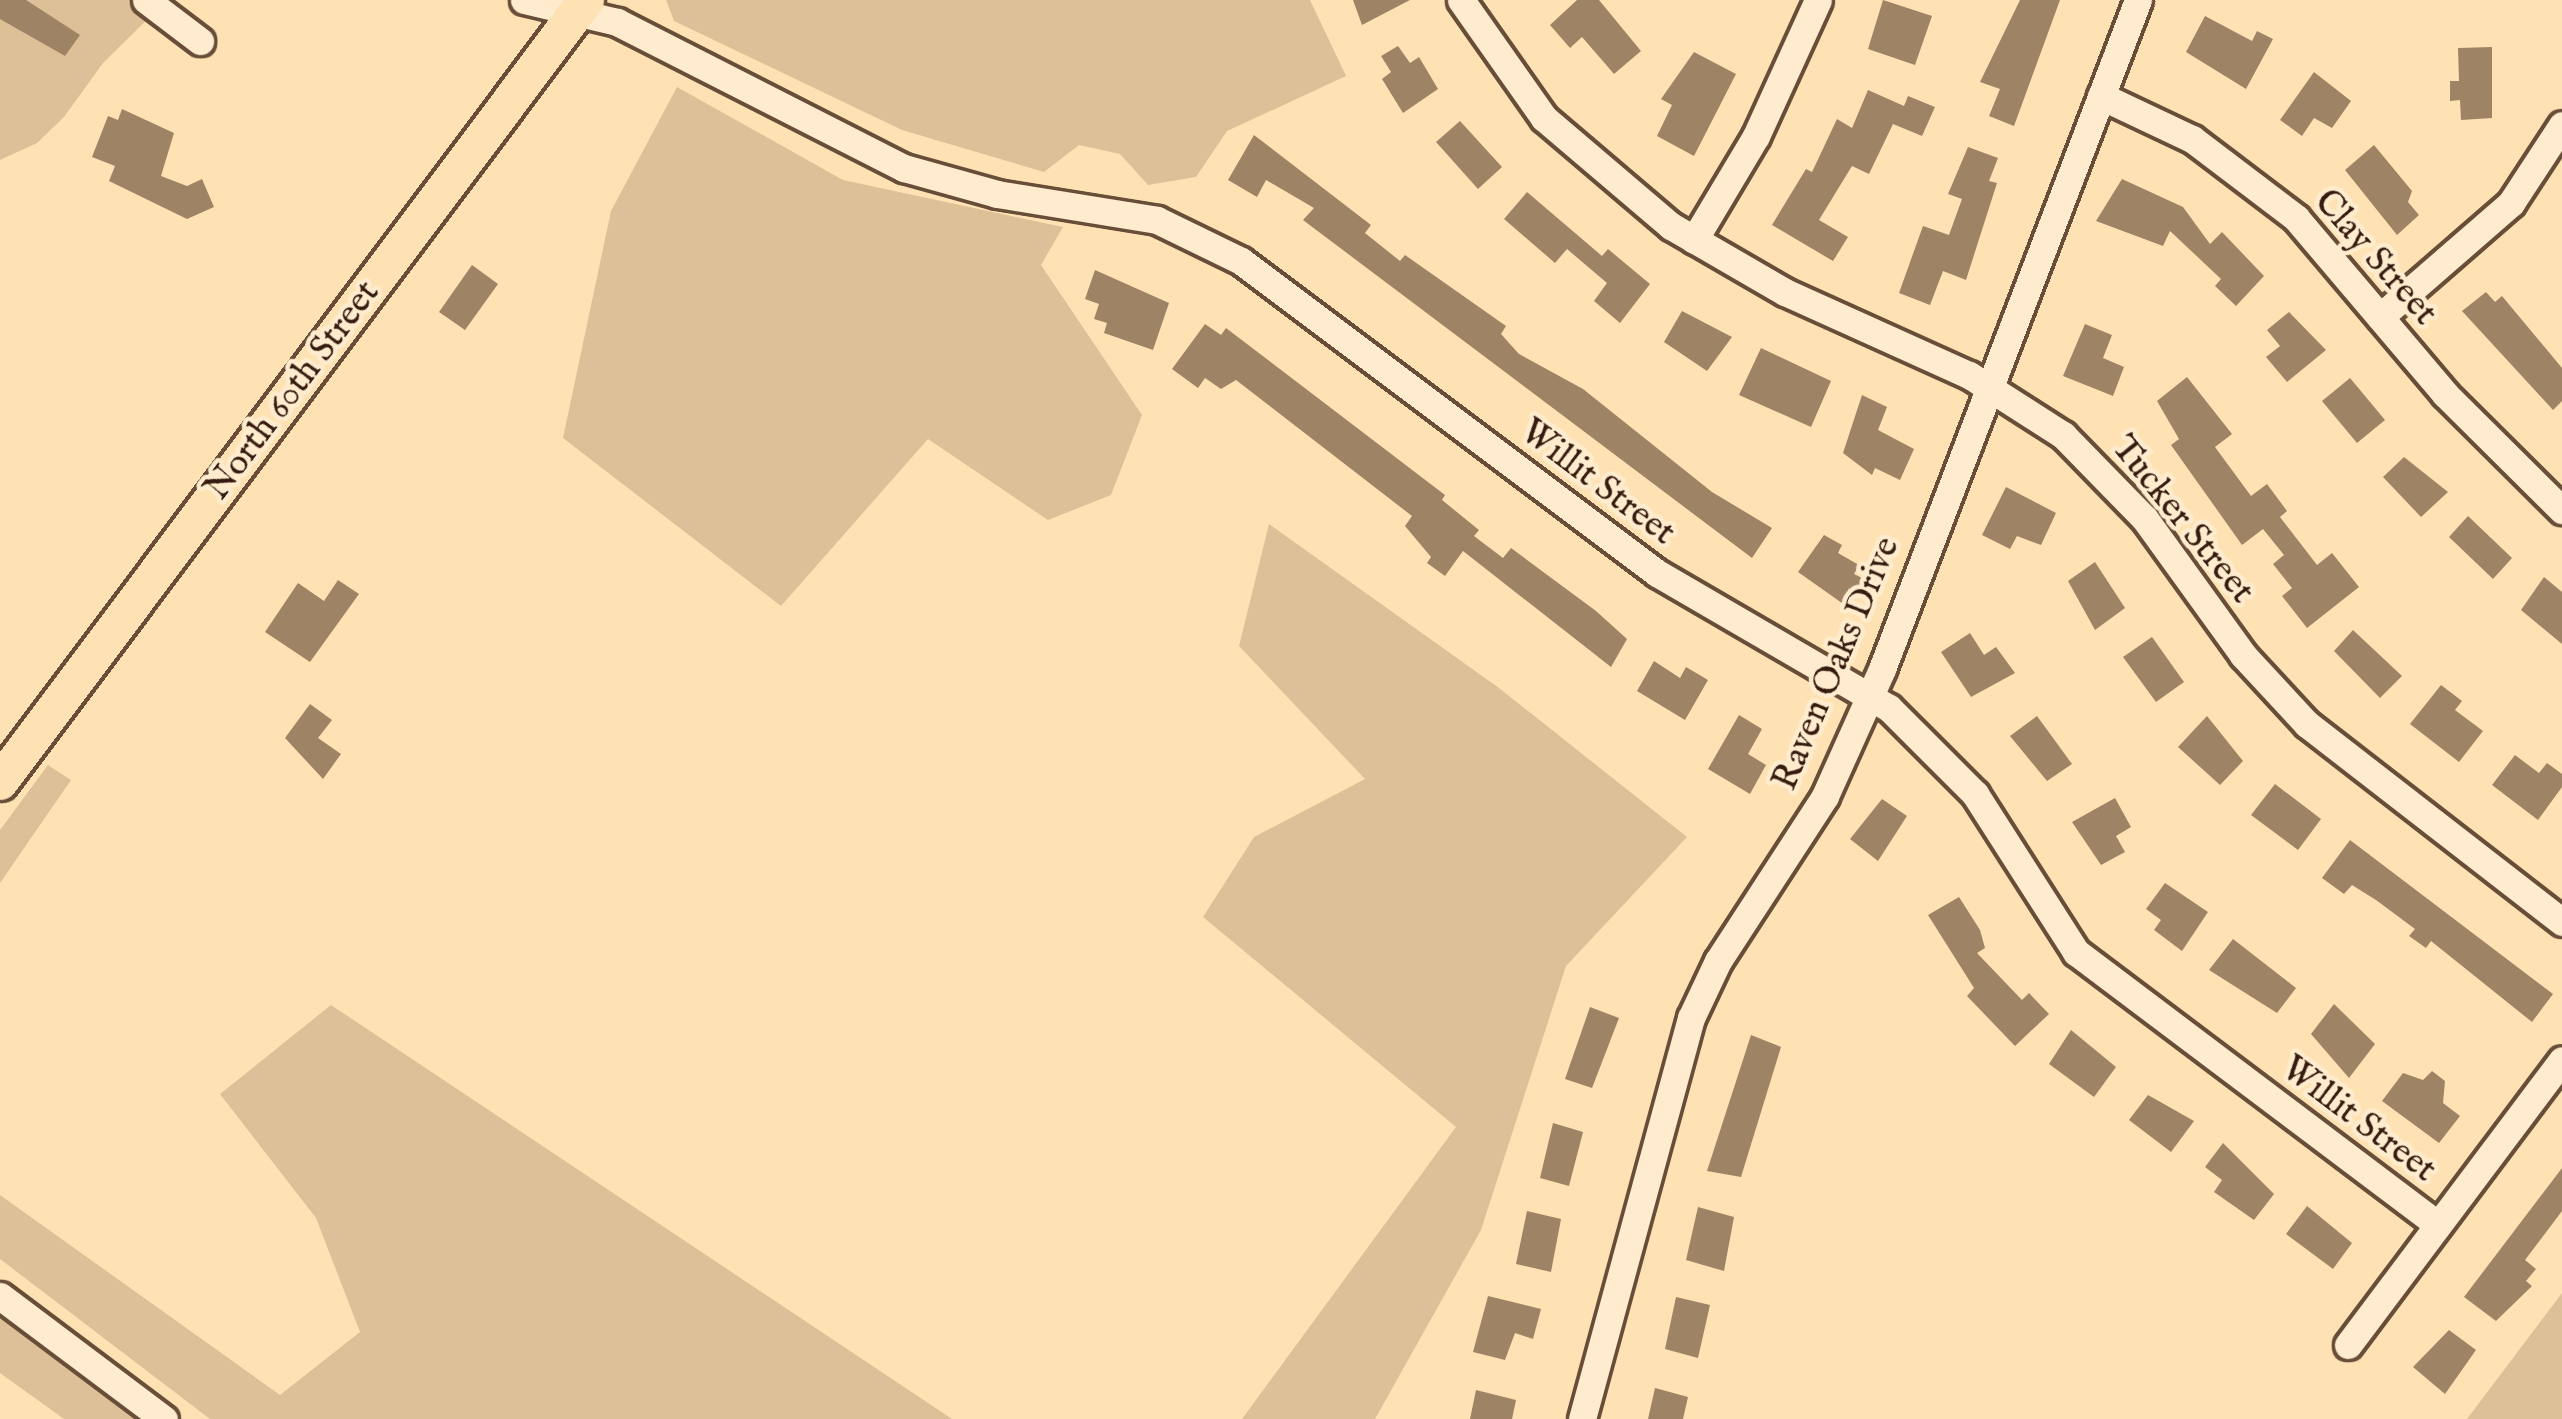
<!DOCTYPE html>
<style>
body{margin:0}
#map{position:relative;width:2562px;height:1419px;overflow:hidden;background:#ffe2b3;font-family:"IM FELL English",serif}
div>[style]{position:absolute}
[style*='--x']{left:calc(var(--x)*1px);top:calc(var(--y)*1px);width:calc(var(--w)*1px);rotate:calc(var(--a)*1deg)}
.green>*{inset:0;background:#ddc097}
.building>*{inset:0;background:#9f8365}
.roads{filter:drop-shadow(3px 0 #684e39) drop-shadow(-3px 0 #684e39) drop-shadow(0 3px #684e39) drop-shadow(0 -3px #684e39)}
.minor>*{height:27px;margin:-13.5px;padding:0 13.5px;transform-origin:13.5px;border-radius:13.5px;background:#ffecce}
.major>*{height:36px;margin:-18px;padding:0 18px;transform-origin:18px;border-radius:18px;background:#ffe2b3}
span{translate:-50% -50%;white-space:nowrap;text-align:center;line-height:1.15;-webkit-text-stroke:9px #ffecce;paint-order:stroke}
.street-label{font-size:36px;color:#361c10}
</style>
<div id="map">
<div class="green">
<i style="clip-path:polygon(0 0,167px 0,103px 63px,64px 117px,37px 143px,0 160px)"></i>
<i style="clip-path:polygon(666px 0,1310px 0,1346px 76px,1227px 131px,1196px 177px,1148px 185px,1120px 154px,1079px 145px,1044px 172px,902px 130px,674px 21px)"></i>
<i style="clip-path:polygon(677px 87px,843px 180px,1063px 227px,1041px 265px,1142px 415px,1111px 495px,1048px 520px,928px 439px,781px 606px,563px 438px,611px 211px)"></i>
<i style="clip-path:polygon(1269px 524px,1499px 688px,1687px 837px,1566px 966px,1481px 1230px,1375px 1419px,1242px 1419px,1456px 1127px,1203px 917px,1254px 837px,1365px 779px,1239px 646px)"></i>
<i style="clip-path:polygon(48px 765px,71px 780px,0 883px,0 830px)"></i>
<i style="clip-path:polygon(331px 1005px,952px 1419px,210px 1419px,0 1259px,0 1195px,280px 1395px,360px 1332px,316px 1218px,220px 1094px)"></i>
<i style="clip-path:polygon(2562px 1293px,2562px 1419px,2467px 1419px)"></i>
<i style="clip-path:polygon(0 1310px,144px 1419px,64px 1419px,0 1373px)"></i>
</div>
<div class="building">
<i style="clip-path:polygon(0 0,26px 0,80px 35px,65px 56px,0 19px)"></i>
<i style="clip-path:polygon(1353px 0,1410px 0,1362px 25px)"></i>
<i style="clip-path:polygon(1577px 0,1599px 0,1641px 51px,1614px 74px,1582px 37px,1570px 48px,1550px 25px)"></i>
<i style="clip-path:polygon(1883px 0,1932px 16px,1915px 65px,1868px 49px)"></i>
<i style="clip-path:polygon(2020px 0,2060px 0,2014px 126px,1989px 116px,2000px 89px,1980px 82px)"></i>
<i style="clip-path:polygon(2205px 16px,2252px 41px,2257px 31px,2273px 39px,2246px 89px,2186px 52px)"></i>
<i style="clip-path:polygon(1398px 46px,1410px 63px,1419px 57px,1438px 89px,1403px 113px,1382px 79px,1391px 72px,1381px 56px)"></i>
<i style="clip-path:polygon(2492px 47px,2492px 118px,2461px 120px,2460px 100px,2450px 101px,2450px 81px,2459px 81px,2458px 48px)"></i>
<i style="clip-path:polygon(1694px 52px,1736px 74px,1694px 156px,1657px 136px,1672px 105px,1661px 99px)"></i>
<i style="clip-path:polygon(2314px 72px,2351px 101px,2332px 128px,2314px 118px,2302px 136px,2280px 120px)"></i>
<i style="clip-path:polygon(1868px 90px,1904px 106px,1908px 96px,1935px 107px,1922px 136px,1893px 124px,1869px 174px,1852px 166px,1819px 220px,1848px 237px,1833px 261px,1772px 225px,1806px 169px,1812px 172px,1837px 119px,1852px 128px)"></i>
<i style="clip-path:polygon(122px 109px,174px 133px,161px 176px,187px 186px,202px 179px,214px 207px,187px 219px,109px 181px,115px 166px,92px 157px,108px 116px,118px 120px)"></i>
<i style="clip-path:polygon(1460px 121px,1502px 167px,1478px 189px,1436px 142px)"></i>
<i style="clip-path:polygon(1254px 135px,1371px 225px,1365px 233px,1400px 261px,1405px 255px,1506px 326px,1501px 334px,1519px 354px,1583px 389px,1712px 492px,1772px 528px,1752px 558px,1303px 220px,1314px 208px,1266px 180px,1257px 197px,1228px 180px)"></i>
<i style="clip-path:polygon(2374px 145px,2412px 191px,2408px 202px,2419px 215px,2397px 235px,2345px 170px)"></i>
<i style="clip-path:polygon(1968px 147px,1998px 158px,1989px 181px,1997px 183px,1966px 280px,1943px 271px,1930px 305px,1899px 293px,1923px 226px,1949px 235px,1962px 199px,1948px 194px)"></i>
<i style="clip-path:polygon(2122px 179px,2183px 207px,2210px 244px,2222px 232px,2264px 276px,2236px 306px,2215px 286px,2221px 279px,2170px 231px,2163px 246px,2096px 221px)"></i>
<i style="clip-path:polygon(1527px 192px,1602px 256px,1608px 249px,1650px 284px,1620px 323px,1594px 301px,1607px 283px,1567px 249px,1555px 263px,1504px 219px)"></i>
<i style="clip-path:polygon(472px 265px,498px 284px,465px 330px,439px 312px)"></i>
<i style="clip-path:polygon(1095px 270px,1169px 303px,1153px 350px,1104px 333px,1107px 323px,1094px 319px,1099px 304px,1085px 299px)"></i>
<i style="clip-path:polygon(2486px 292px,2495px 302px,2502px 296px,2562px 368px,2562px 401px,2553px 410px,2462px 311px)"></i>
<i style="clip-path:polygon(1682px 311px,1732px 337px,1707px 371px,1664px 342px)"></i>
<i style="clip-path:polygon(2289px 312px,2326px 350px,2287px 382px,2266px 357px,2280px 346px,2267px 330px)"></i>
<i style="clip-path:polygon(1205px 324px,1221px 335px,1226px 328px,1445px 495px,1442px 500px,1479px 530px,1474px 536px,1503px 558px,1511px 548px,1596px 611px,1627px 639px,1611px 667px,1463px 551px,1445px 576px,1427px 563px,1431px 557px,1405px 526px,1412px 516px,1236px 380px,1221px 389px,1205px 378px,1198px 388px,1172px 369px)"></i>
<i style="clip-path:polygon(2085px 324px,2112px 335px,2103px 358px,2124px 367px,2113px 396px,2063px 376px)"></i>
<i style="clip-path:polygon(1761px 348px,1831px 381px,1811px 427px,1739px 395px)"></i>
<i style="clip-path:polygon(2187px 377px,2232px 434px,2215px 447px,2251px 496px,2267px 484px,2287px 511px,2280px 517px,2317px 565px,2332px 553px,2359px 587px,2307px 628px,2282px 596px,2292px 588px,2273px 564px,2284px 555px,2263px 529px,2242px 545px,2171px 445px,2179px 439px,2157px 401px)"></i>
<i style="clip-path:polygon(2350px 378px,2385px 420px,2357px 443px,2322px 401px)"></i>
<i style="clip-path:polygon(1862px 395px,1887px 407px,1878px 430px,1914px 449px,1900px 480px,1875px 468px,1872px 475px,1843px 453px)"></i>
<i style="clip-path:polygon(2404px 457px,2448px 492px,2421px 517px,2383px 477px)"></i>
<i style="clip-path:polygon(2006px 487px,2056px 513px,2041px 545px,2017px 536px,2010px 549px,1982px 535px)"></i>
<i style="clip-path:polygon(2468px 516px,2512px 558px,2493px 579px,2449px 537px)"></i>
<i style="clip-path:polygon(1824px 535px,1842px 545px,1838px 553px,1859px 565px,1854px 574px,1864px 579px,1849px 608px,1798px 572px)"></i>
<i style="clip-path:polygon(2095px 562px,2125px 608px,2095px 630px,2068px 581px)"></i>
<i style="clip-path:polygon(2544px 577px,2562px 592px,2562px 644px,2521px 610px)"></i>
<i style="clip-path:polygon(338px 580px,359px 594px,310px 662px,265px 632px,298px 583px,324px 601px)"></i>
<i style="clip-path:polygon(2353px 630px,2402px 676px,2380px 698px,2334px 651px)"></i>
<i style="clip-path:polygon(1970px 633px,1984px 655px,1996px 647px,2015px 673px,1971px 697px,1941px 652px)"></i>
<i style="clip-path:polygon(2152px 637px,2184px 682px,2156px 702px,2123px 657px)"></i>
<i style="clip-path:polygon(1654px 661px,1680px 678px,1686px 667px,1708px 680px,1685px 720px,1637px 691px)"></i>
<i style="clip-path:polygon(2441px 685px,2462px 701px,2455px 710px,2483px 731px,2459px 762px,2410px 724px)"></i>
<i style="clip-path:polygon(310px 704px,332px 720px,318px 738px,341px 754px,323px 779px,285px 738px)"></i>
<i style="clip-path:polygon(1739px 715px,1762px 729px,1748px 754px,1766px 765px,1750px 794px,1708px 769px)"></i>
<i style="clip-path:polygon(2037px 716px,2072px 764px,2047px 781px,2010px 736px)"></i>
<i style="clip-path:polygon(2207px 716px,2243px 761px,2220px 785px,2178px 747px)"></i>
<i style="clip-path:polygon(2515px 755px,2539px 773px,2547px 763px,2562px 774px,2562px 787px,2538px 820px,2492px 785px)"></i>
<i style="clip-path:polygon(2275px 784px,2321px 819px,2298px 850px,2251px 815px)"></i>
<i style="clip-path:polygon(2115px 798px,2131px 827px,2116px 836px,2125px 852px,2101px 865px,2072px 822px)"></i>
<i style="clip-path:polygon(1882px 799px,1907px 816px,1878px 861px,1850px 839px)"></i>
<i style="clip-path:polygon(2350px 840px,2553px 994px,2532px 1022px,2431px 941px,2426px 948px,2409px 936px,2415px 929px,2376px 900px,2352px 885px,2344px 894px,2322px 878px)"></i>
<i style="clip-path:polygon(2165px 883px,2208px 912px,2182px 951px,2154px 930px,2161px 920px,2146px 909px)"></i>
<i style="clip-path:polygon(1959px 897px,1980px 930px,1985px 948px,1977px 953px,2022px 1000px,2029px 993px,2049px 1014px,2015px 1046px,1967px 996px,1974px 988px,1928px 915px)"></i>
<i style="clip-path:polygon(2233px 939px,2296px 988px,2277px 1013px,2209px 970px)"></i>
<i style="clip-path:polygon(2334px 1004px,2375px 1044px,2349px 1078px,2311px 1034px)"></i>
<i style="clip-path:polygon(1590px 1007px,1619px 1018px,1592px 1088px,1565px 1079px)"></i>
<i style="clip-path:polygon(2071px 1030px,2116px 1067px,2094px 1097px,2049px 1064px)"></i>
<i style="clip-path:polygon(1751px 1035px,1781px 1047px,1741px 1177px,1707px 1171px)"></i>
<i style="clip-path:polygon(2432px 1071px,2445px 1081px,2443px 1103px,2460px 1116px,2439px 1143px,2382px 1101px,2403px 1073px,2423px 1080px)"></i>
<i style="clip-path:polygon(2148px 1095px,2194px 1121px,2171px 1152px,2129px 1120px)"></i>
<i style="clip-path:polygon(1553px 1123px,1583px 1132px,1569px 1186px,1540px 1178px)"></i>
<i style="clip-path:polygon(2223px 1143px,2274px 1194px,2254px 1220px,2214px 1192px,2222px 1180px,2205px 1167px)"></i>
<i style="clip-path:polygon(2562px 1168px,2562px 1211px,2525px 1260px,2536px 1269px,2526px 1281px,2532px 1286px,2496px 1321px,2464px 1297px)"></i>
<i style="clip-path:polygon(2307px 1206px,2352px 1243px,2333px 1269px,2286px 1234px)"></i>
<i style="clip-path:polygon(1698px 1207px,1734px 1217px,1724px 1271px,1686px 1260px)"></i>
<i style="clip-path:polygon(1527px 1211px,1561px 1219px,1551px 1272px,1516px 1264px)"></i>
<i style="clip-path:polygon(1488px 1296px,1541px 1309px,1533px 1339px,1515px 1333px,1505px 1360px,1473px 1352px)"></i>
<i style="clip-path:polygon(1676px 1297px,1710px 1305px,1698px 1358px,1665px 1349px)"></i>
<i style="clip-path:polygon(2449px 1330px,2476px 1350px,2445px 1394px,2413px 1367px)"></i>
<i style="clip-path:polygon(1655px 1388px,1688px 1397px,1683px 1419px,1648px 1419px)"></i>
<i style="clip-path:polygon(1476px 1390px,1516px 1400px,1512px 1419px,1470px 1419px)"></i>
</div>
<div class="roads">
<div class="minor">
<i style="--x:146;--y:0;--w:68;--a:37.2"></i>
<i style="--x:524;--y:0;--w:96;--a:13.3"></i>
<i style="--x:617;--y:22;--w:322;--a:27"></i>
<i style="--x:904;--y:168;--w:97;--a:15.6"></i>
<i style="--x:997;--y:194;--w:162;--a:9.2"></i>
<i style="--x:1157;--y:220;--w:93;--a:26"></i>
<i style="--x:1241;--y:261;--w:520;--a:36.87"></i>
<i style="--x:1657;--y:573;--w:268;--a:30.2"></i>
<i style="--x:1889;--y:708;--w:122;--a:45"></i>
<i style="--x:1975;--y:794;--w:188;--a:57.4"></i>
<i style="--x:2076;--y:952;--w:453;--a:37"></i>
<i style="--x:1461;--y:0;--w:144;--a:54.9"></i>
<i style="--x:1544;--y:118;--w:167;--a:40.4"></i>
<i style="--x:1671;--y:226;--w:132;--a:30.1"></i>
<i style="--x:1785;--y:292;--w:202;--a:24.3"></i>
<i style="--x:1969;--y:375;--w:112;--a:32.6"></i>
<i style="--x:2063;--y:435;--w:117;--a:45.7"></i>
<i style="--x:2145;--y:519;--w:168;--a:54.2"></i>
<i style="--x:2243;--y:655;--w:94;--a:47.2"></i>
<i style="--x:2307;--y:724;--w:323;--a:37.8"></i>
<i style="--x:2101;--y:96;--w:101;--a:25.3"></i>
<i style="--x:2192;--y:139;--w:131;--a:37.2"></i>
<i style="--x:2296;--y:218;--w:231;--a:49.7"></i>
<i style="--x:2445;--y:394;--w:165;--a:44.8"></i>
<i style="--x:1694;--y:240;--w:121;--a:-59.2"></i>
<i style="--x:1756;--y:136;--w:149;--a:-65.5"></i>
<i style="--x:2380;--y:317;--w:174;--a:-41"></i>
<i style="--x:2511;--y:203;--w:93;--a:-56.8"></i>
<i style="--x:0;--y:1296;--w:205;--a:36.9"></i>
<i style="--x:2348;--y:1345;--w:356;--a:-53.1"></i>
<i style="--x:1582;--y:1419;--w:416;--a:-74.8"></i>
<i style="--x:1691;--y:1018;--w:63;--a:-64.7"></i>
<i style="--x:1718;--y:961;--w:197;--a:-57"></i>
<i style="--x:1825;--y:796;--w:139;--a:-65.8"></i>
<i style="--x:1882;--y:669;--w:716;--a:-69.06"></i>
</div>
<div class="major">
<i style="--x:0;--y:782;--w:977;--a:-53.15"></i>
</div>
</div>
<div class="street-label">
<span style="left:2375px;top:258px;rotate:49deg">Clay Street</span>
<span style="left:293px;top:391px;rotate:-53deg">North 60th Street</span>
<span style="left:1597px;top:483px;rotate:37deg">Willit Street</span>
<span style="left:2182px;top:520px;rotate:51deg">Tucker Street</span>
<span style="left:1837px;top:664px;rotate:-67deg">Raven Oaks Drive</span>
<span style="left:2358px;top:1120px;rotate:37deg">Willit Street</span>
</div>
</div>
